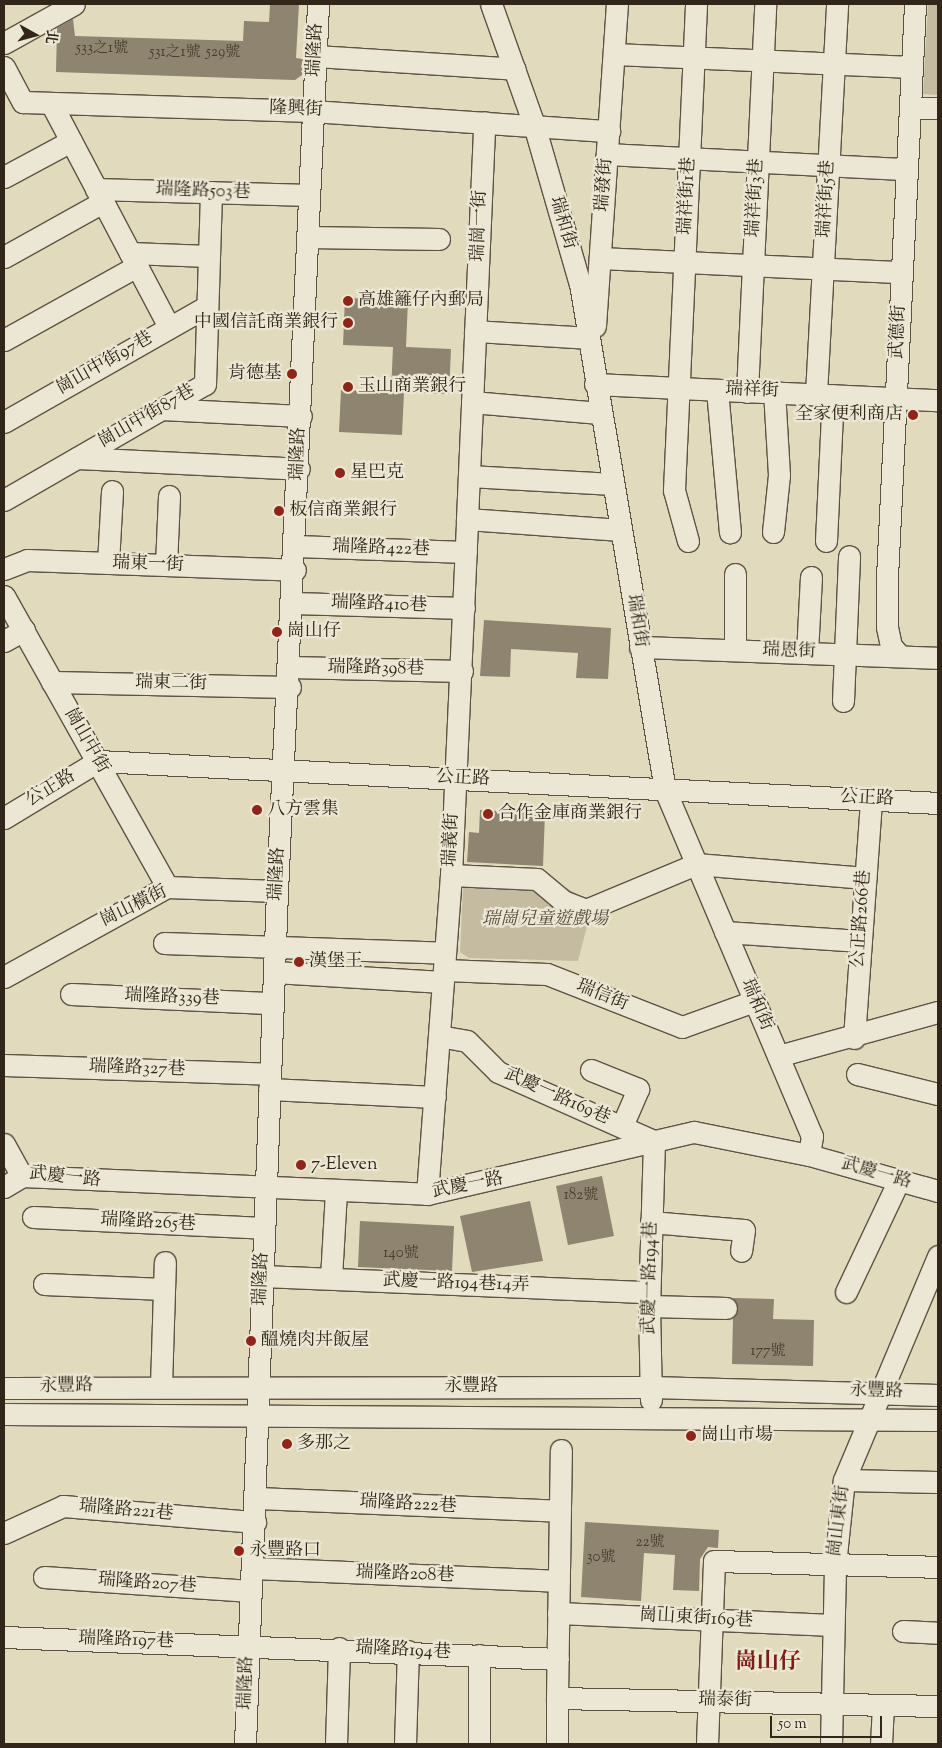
<!DOCTYPE html>
<meta charset="utf-8">
<style>
body{margin:0}
#map{position:relative;width:942px;height:1748px;overflow:hidden;background:#e2dabd;font-family:"Sorts Mill Goudy","Noto Serif TC",serif}
div>[style]{position:absolute}
[style*='--x']{left:calc(var(--x)*1px);top:calc(var(--y)*1px);width:calc(var(--w)*1px);rotate:calc(var(--a)*1deg)}
.green>*{inset:0;background:#c4bba1}
.building>*{inset:0;background:#8e846f}
.roads{filter:drop-shadow(1px 0 #5e5343) drop-shadow(-1px 0 #5e5343) drop-shadow(0 1px #5e5343) drop-shadow(0 -1px #5e5343)}
.minor>*{height:21px;margin:-10.5px;padding:0 10.5px;transform-origin:10.5px;border-radius:10.5px;background:#ece7d4}
.dots>*{width:14px;height:14px;translate:-50% -50%;box-sizing:border-box;border:2px solid #ece7d4;border-radius:50%}
span{translate:-50% -50%;white-space:nowrap;text-align:center;line-height:1.15;-webkit-text-stroke:4.5px #ece7d4;paint-order:stroke}
.number-label{font-size:15px;color:#493e2f}
.number-label span{-webkit-text-stroke-width:0}
.street-label{font-size:18px;color:#32261a}
.poi-label{font-size:18px;color:#32261a}
.left{translate:0 -50%;text-align:left}
.right{translate:-100% -50%;text-align:right}
.park-label{font-size:18px;color:#564b3c;font-style:italic}
.district-label{font-size:22px;color:#7a1f14;font-weight:700}
.frame{position:absolute;inset:0;border:5px solid #32261a;pointer-events:none}
.north{position:absolute;left:10px;top:10px;width:50px;height:50px;-webkit-text-stroke:4px #ece7d4;paint-order:stroke;rotate:97deg;font-size:14px;font-weight:700;line-height:20px;text-align:center;color:#32261a}
.north::after{content:'';display:block;margin:auto;width:18px;height:22px;background:#32261a;clip-path:polygon(50% 0,100% 100%,50% 72%,0 100%)}
.scale{position:absolute;left:770px;top:1716px;width:112px;height:22px;box-sizing:border-box;border:2px solid #32261a;border-top:0;padding-left:6px;font-size:15px;line-height:18px;white-space:nowrap;color:#32261a;-webkit-text-stroke:4px #ece7d4;paint-order:stroke}
</style>
<div id="map">
<div class="green">
<i style="clip-path:polygon(928px 4px,938px 4px,938px 95px,923px 94px)"></i>
<i style="clip-path:polygon(554px 881px,593px 903px,578px 961px,469px 958px,460px 952px,463px 889px,471px 883px)"></i>
</div>
<div class="building">
<i style="clip-path:polygon(270px 4px,299px 4px,296px 58px,303px 59px,302px 75px,295px 80px,56px 72px,57px 28px,73px 19px,75px 36px,243px 41px,244px 21px,269px 22px)"></i>
<i style="clip-path:polygon(345px 298px,408px 300px,406px 347px,451px 349px,449px 394px,404px 392px,402px 435px,339px 432px,341px 390px,391px 392px,393px 347px,343px 345px)"></i>
<i style="clip-path:polygon(484px 620px,611px 628px,608px 679px,576px 678px,578px 653px,511px 649px,510px 677px,480px 676px)"></i>
<i style="clip-path:polygon(480px 810px,545px 813px,543px 866px,467px 862px,469px 832px,479px 833px)"></i>
<i style="clip-path:polygon(602px 1176px,614px 1236px,568px 1245px,556px 1186px)"></i>
<i style="clip-path:polygon(530px 1201px,543px 1261px,472px 1272px,460px 1216px)"></i>
<i style="clip-path:polygon(360px 1221px,454px 1226px,452px 1271px,358px 1267px)"></i>
<i style="clip-path:polygon(733px 1298px,774px 1299px,773px 1319px,814px 1320px,813px 1366px,732px 1364px,733px 1318px,738px 1308px)"></i>
<i style="clip-path:polygon(585px 1522px,719px 1530px,718px 1548px,708px 1547px,700px 1559px,699px 1591px,673px 1590px,675px 1555px,644px 1553px,641px 1601px,581px 1597px)"></i>
</div>
<div class="roads">
<div class="minor">
<i style="--x:491;--y:4;--w:128;--a:70.4"></i>
<i style="--x:534;--y:125;--w:166;--a:73.9"></i>
<i style="--x:580;--y:284;--w:513;--a:80.46"></i>
<i style="--x:665;--y:790;--w:376;--a:67"></i>
<i style="--x:812;--y:1136;--w:19;--a:99"></i>
<i style="--x:4;--y:43;--w:80;--a:-29.1"></i>
<i style="--x:614;--y:54;--w:298;--a:2.5"></i>
<i style="--x:316;--y:56;--w:199;--a:3.7"></i>
<i style="--x:4;--y:67;--w:40;--a:62"></i>
<i style="--x:23;--y:102;--w:289;--a:1.8"></i>
<i style="--x:312;--y:111;--w:298;--a:3.9"></i>
<i style="--x:51;--y:103;--w:253;--a:62.2"></i>
<i style="--x:910;--y:108;--w:28;--a:0"></i>
<i style="--x:607;--y:154;--w:300;--a:2.9"></i>
<i style="--x:4;--y:177;--w:76;--a:-28.2"></i>
<i style="--x:96;--y:189;--w:213;--a:1.6"></i>
<i style="--x:307;--y:237;--w:132;--a:0.9"></i>
<i style="--x:130;--y:253;--w:79;--a:2.2"></i>
<i style="--x:4;--y:257;--w:113;--a:-29.1"></i>
<i style="--x:600;--y:258;--w:302;--a:2.7"></i>
<i style="--x:595;--y:326;--w:323;--a:-86.1"></i>
<i style="--x:475;--y:331;--w:113;--a:3.5"></i>
<i style="--x:4;--y:340;--w:152;--a:-29.1"></i>
<i style="--x:595;--y:384;--w:343;--a:2.7"></i>
<i style="--x:717;--y:390;--w:143;--a:84.8"></i>
<i style="--x:747;--y:392;--w:388;--a:-87.3"></i>
<i style="--x:816;--y:394;--w:391;--a:-86.9"></i>
<i style="--x:472;--y:402;--w:128;--a:4.9"></i>
<i style="--x:161;--y:409;--w:140;--a:2.9"></i>
<i style="--x:4;--y:422;--w:234;--a:-29.7"></i>
<i style="--x:77;--y:458;--w:222;--a:2.8"></i>
<i style="--x:470;--y:476;--w:142;--a:3.2"></i>
<i style="--x:4;--y:500;--w:232;--a:-30"></i>
<i style="--x:205;--y:384;--w:192;--a:-88.2"></i>
<i style="--x:467;--y:519;--w:397;--a:-87.5"></i>
<i style="--x:773;--y:532;--w:57;--a:-84"></i>
<i style="--x:779;--y:475;--w:83;--a:-93.4"></i>
<i style="--x:688;--y:541;--w:53;--a:-105.4"></i>
<i style="--x:674;--y:490;--w:486;--a:-87.4"></i>
<i style="--x:826;--y:541;--w:146;--a:-87.3"></i>
<i style="--x:295;--y:546;--w:171;--a:2"></i>
<i style="--x:108;--y:563;--w:72;--a:-86.8"></i>
<i style="--x:166;--y:565;--w:69;--a:-87.5"></i>
<i style="--x:4;--y:569;--w:25;--a:-21"></i>
<i style="--x:27;--y:560;--w:268;--a:2.1"></i>
<i style="--x:4;--y:596;--w:334;--a:60.7"></i>
<i style="--x:293;--y:603;--w:171;--a:1.7"></i>
<i style="--x:4;--y:641;--w:23;--a:-29"></i>
<i style="--x:640;--y:647;--w:298;--a:2.1"></i>
<i style="--x:735;--y:650;--w:76;--a:-90"></i>
<i style="--x:807;--y:653;--w:76;--a:-87"></i>
<i style="--x:900;--y:656;--w:13;--a:-132"></i>
<i style="--x:891;--y:646;--w:19;--a:-102"></i>
<i style="--x:887;--y:627;--w:50;--a:-90"></i>
<i style="--x:887;--y:577;--w:574;--a:-87.2"></i>
<i style="--x:290;--y:667;--w:172;--a:1.3"></i>
<i style="--x:52;--y:682;--w:238;--a:1.2"></i>
<i style="--x:843;--y:701;--w:145;--a:-87.6"></i>
<i style="--x:4;--y:818;--w:110;--a:-31.2"></i>
<i style="--x:98;--y:761;--w:841;--a:2.86"></i>
<i style="--x:451;--y:875;--w:86;--a:2.7"></i>
<i style="--x:537;--y:879;--w:34;--a:40"></i>
<i style="--x:563;--y:901;--w:25;--a:21"></i>
<i style="--x:586;--y:910;--w:119;--a:-22.7"></i>
<i style="--x:696;--y:864;--w:170;--a:4.7"></i>
<i style="--x:725;--y:932;--w:136;--a:3.8"></i>
<i style="--x:164;--y:943;--w:281;--a:2"></i>
<i style="--x:444;--y:970;--w:103;--a:2.2"></i>
<i style="--x:547;--y:974;--w:145;--a:21.4"></i>
<i style="--x:682;--y:1027;--w:77;--a:-19.9"></i>
<i style="--x:274;--y:972;--w:169;--a:3.4"></i>
<i style="--x:4;--y:977;--w:186;--a:-28.9"></i>
<i style="--x:167;--y:887;--w:110;--a:2.1"></i>
<i style="--x:71;--y:994;--w:202;--a:2.6"></i>
<i style="--x:439;--y:1036;--w:28;--a:10"></i>
<i style="--x:467;--y:1041;--w:44;--a:45"></i>
<i style="--x:498;--y:1072;--w:171;--a:23.9"></i>
<i style="--x:654;--y:1141;--w:165;--a:91.7"></i>
<i style="--x:649;--y:1306;--w:94;--a:88.8"></i>
<i style="--x:854;--y:1038;--w:239;--a:-85.9"></i>
<i style="--x:778;--y:1056;--w:166;--a:-15.4"></i>
<i style="--x:4;--y:1065;--w:266;--a:1.9"></i>
<i style="--x:591;--y:1070;--w:51;--a:22"></i>
<i style="--x:638;--y:1089;--w:40;--a:113.4"></i>
<i style="--x:857;--y:1074;--w:83;--a:13.9"></i>
<i style="--x:269;--y:1089;--w:166;--a:2.8"></i>
<i style="--x:4;--y:1144;--w:37;--a:61"></i>
<i style="--x:22;--y:1176;--w:405;--a:2.5"></i>
<i style="--x:427;--y:1194;--w:274;--a:-13.1"></i>
<i style="--x:694;--y:1132;--w:117;--a:11.3"></i>
<i style="--x:809;--y:1155;--w:134;--a:15.6"></i>
<i style="--x:4;--y:1187;--w:21;--a:-31"></i>
<i style="--x:427;--y:1194;--w:320;--a:-85.7"></i>
<i style="--x:451;--y:875;--w:356;--a:-87.4"></i>
<i style="--x:467;--y:519;--w:154;--a:4.1"></i>
<i style="--x:33;--y:1217;--w:231;--a:2.7"></i>
<i style="--x:651;--y:1222;--w:93;--a:4.9"></i>
<i style="--x:744;--y:1230;--w:21;--a:98"></i>
<i style="--x:262;--y:1276;--w:387;--a:2.4"></i>
<i style="--x:331;--y:1278;--w:86;--a:-86.7"></i>
<i style="--x:44;--y:1284;--w:120;--a:2.4"></i>
<i style="--x:846;--y:1292;--w:124;--a:-64.7"></i>
<i style="--x:649;--y:1306;--w:77;--a:1.5"></i>
<i style="--x:161;--y:1386;--w:124;--a:-88.2"></i>
<i style="--x:4;--y:1388;--w:647;--a:-0.09"></i>
<i style="--x:651;--y:1387;--w:287;--a:1.6"></i>
<i style="--x:4;--y:1414;--w:934;--a:0.37"></i>
<i style="--x:844;--y:1480;--w:94;--a:1.2"></i>
<i style="--x:256;--y:1498;--w:304;--a:2.4"></i>
<i style="--x:4;--y:1533;--w:65;--a:-24.6"></i>
<i style="--x:63;--y:1506;--w:193;--a:4.8"></i>
<i style="--x:252;--y:1568;--w:307;--a:2.4"></i>
<i style="--x:44;--y:1577;--w:207;--a:3.9"></i>
<i style="--x:558;--y:1613;--w:275;--a:2.5"></i>
<i style="--x:903;--y:1631;--w:35;--a:3"></i>
<i style="--x:4;--y:1637;--w:554;--a:2.27"></i>
<i style="--x:557;--y:1698;--w:248;--a:-89.1"></i>
<i style="--x:245;--y:1744;--w:854;--a:-87.85"></i>
<i style="--x:277;--y:891;--w:888;--a:-87.35"></i>
<i style="--x:336;--y:1744;--w:96;--a:-88.2"></i>
<i style="--x:405;--y:1744;--w:93;--a:-88.2"></i>
<i style="--x:479;--y:1744;--w:89;--a:-90"></i>
<i style="--x:557;--y:1744;--w:46;--a:-90"></i>
<i style="--x:557;--y:1698;--w:381;--a:1.2"></i>
<i style="--x:707;--y:1744;--w:183;--a:-87.8"></i>
<i style="--x:714;--y:1561;--w:224;--a:1.5"></i>
<i style="--x:831;--y:1744;--w:179;--a:-88.7"></i>
<i style="--x:835;--y:1565;--w:85;--a:-84"></i>
<i style="--x:844;--y:1480;--w:243;--a:-67.2"></i>
<i style="--x:881;--y:1744;--w:39;--a:-87"></i>
</div>
</div>
<div class="dots">
<i style="left:348px;top:301px;background:#8f2418"></i>
<i style="left:348px;top:323px;background:#8f2418"></i>
<i style="left:292px;top:374px;background:#8f2418"></i>
<i style="left:348px;top:387px;background:#8f2418"></i>
<i style="left:913px;top:415px;background:#8f2418"></i>
<i style="left:340px;top:473px;background:#8f2418"></i>
<i style="left:279px;top:511px;background:#8f2418"></i>
<i style="left:277px;top:632px;background:#8f2418"></i>
<i style="left:257px;top:810px;background:#8f2418"></i>
<i style="left:488px;top:814px;background:#8f2418"></i>
<i style="left:299px;top:962px;background:#8f2418"></i>
<i style="left:301px;top:1165px;background:#8f2418"></i>
<i style="left:251px;top:1341px;background:#8f2418"></i>
<i style="left:691px;top:1436px;background:#8f2418"></i>
<i style="left:287px;top:1444px;background:#8f2418"></i>
<i style="left:239px;top:1551px;background:#8f2418"></i>
</div>
<div class="number-label">
<span style="left:102px;top:49px">533之1號</span>
<span style="left:175px;top:53px">531之1號</span>
<span style="left:223px;top:53px">529號</span>
<span style="left:581px;top:1196px">182號</span>
<span style="left:401px;top:1254px">140號</span>
<span style="left:768px;top:1352px">177號</span>
<span style="left:650px;top:1543px">22號</span>
<span style="left:601px;top:1558px">30號</span>
</div>
<div class="street-label">
<span style="left:316px;top:50px;rotate:-87deg">瑞隆路</span>
<span style="left:296px;top:110px;rotate:2deg">隆興街</span>
<span style="left:605px;top:185px;rotate:-86deg">瑞發街</span>
<span style="left:203px;top:192px;rotate:2deg">瑞隆路503巷</span>
<span style="left:688px;top:196px;rotate:-87deg">瑞祥街1巷</span>
<span style="left:756px;top:198px;rotate:-87deg">瑞祥街3巷</span>
<span style="left:827px;top:199px;rotate:-87deg">瑞祥街5巷</span>
<span style="left:562px;top:223px;rotate:74deg">瑞和街</span>
<span style="left:480px;top:226px;rotate:-88deg">瑞崗一街</span>
<span style="left:899px;top:332px;rotate:-87deg">武德街</span>
<span style="left:105px;top:364px;rotate:-30deg">崗山中街97巷</span>
<span style="left:752px;top:391px;rotate:2deg">瑞祥街</span>
<span style="left:147px;top:417px;rotate:-30deg">崗山中街87巷</span>
<span style="left:299px;top:454px;rotate:-88deg">瑞隆路</span>
<span style="left:381px;top:549px;rotate:2deg">瑞隆路422巷</span>
<span style="left:148px;top:565px;rotate:2deg">瑞東一街</span>
<span style="left:379px;top:605px;rotate:2deg">瑞隆路410巷</span>
<span style="left:636px;top:621px;rotate:81deg">瑞和街</span>
<span style="left:789px;top:652px;rotate:2deg">瑞恩街</span>
<span style="left:376px;top:669px;rotate:1deg">瑞隆路398巷</span>
<span style="left:171px;top:684px;rotate:1deg">瑞東二街</span>
<span style="left:86px;top:741px;rotate:60deg">崗山中街</span>
<span style="left:463px;top:779px;rotate:3deg">公正路</span>
<span style="left:51px;top:789px;rotate:-31deg">公正路</span>
<span style="left:867px;top:799px;rotate:3deg">公正路</span>
<span style="left:452px;top:840px;rotate:-87deg">瑞義街</span>
<span style="left:278px;top:874px;rotate:-87deg">瑞隆路</span>
<span style="left:134px;top:907px;rotate:-26deg">崗山橫街</span>
<span style="left:862px;top:919px;rotate:-86deg">公正路266巷</span>
<span style="left:602px;top:996px;rotate:22deg">瑞信街</span>
<span style="left:172px;top:998px;rotate:2deg">瑞隆路339巷</span>
<span style="left:756px;top:1005px;rotate:67deg">瑞和街</span>
<span style="left:137px;top:1069px;rotate:2deg">瑞隆路327巷</span>
<span style="left:557px;top:1097px;rotate:24deg">武慶一路169巷</span>
<span style="left:876px;top:1174px;rotate:16deg">武慶一路</span>
<span style="left:65px;top:1178px;rotate:6deg">武慶一路</span>
<span style="left:468px;top:1186px;rotate:-11deg">武慶一路</span>
<span style="left:148px;top:1223px;rotate:3deg">瑞隆路265巷</span>
<span style="left:651px;top:1278px;rotate:-89deg">武慶一路194巷</span>
<span style="left:262px;top:1279px;rotate:-88deg">瑞隆路</span>
<span style="left:456px;top:1284px;rotate:2deg">武慶一路194巷14弄</span>
<span style="left:66px;top:1387px;rotate:-1deg">永豐路</span>
<span style="left:471px;top:1387px">永豐路</span>
<span style="left:876px;top:1392px;rotate:2deg">永豐路</span>
<span style="left:408px;top:1505px;rotate:3deg">瑞隆路222巷</span>
<span style="left:126px;top:1511px;rotate:5deg">瑞隆路221巷</span>
<span style="left:840px;top:1521px;rotate:-83deg">崗山東街</span>
<span style="left:405px;top:1575px;rotate:2deg">瑞隆路208巷</span>
<span style="left:147px;top:1584px;rotate:4deg">瑞隆路207巷</span>
<span style="left:696px;top:1619px;rotate:3deg">崗山東街169巷</span>
<span style="left:126px;top:1641px;rotate:2deg">瑞隆路197巷</span>
<span style="left:403px;top:1651px;rotate:3deg">瑞隆路194巷</span>
<span style="left:247px;top:1683px;rotate:-88deg">瑞隆路</span>
<span style="left:725px;top:1701px;rotate:1deg">瑞泰街</span>
</div>
<div class="poi-label">
<span class="left" style="left:358px;top:301px">高雄籬仔內郵局</span>
<span class="right" style="left:338px;top:323px">中國信託商業銀行</span>
<span class="right" style="left:282px;top:374px">肯德基</span>
<span class="left" style="left:358px;top:387px">玉山商業銀行</span>
<span class="right" style="left:903px;top:415px">全家便利商店</span>
<span class="left" style="left:350px;top:473px">星巴克</span>
<span class="left" style="left:289px;top:511px">板信商業銀行</span>
<span class="left" style="left:287px;top:632px">崗山仔</span>
<span class="left" style="left:267px;top:810px">八方雲集</span>
<span class="left" style="left:498px;top:814px">合作金庫商業銀行</span>
<span class="left" style="left:309px;top:962px">漢堡王</span>
<span class="left" style="left:311px;top:1165px">7-Eleven</span>
<span class="left" style="left:261px;top:1341px">醞燒肉丼飯屋</span>
<span class="left" style="left:701px;top:1436px">崗山市場</span>
<span class="left" style="left:297px;top:1444px">多那之</span>
<span class="left" style="left:249px;top:1551px">永豐路口</span>
</div>
<div class="park-label">
<span style="left:545px;top:920px">瑞崗兒童遊戲場</span>
</div>
<div class="district-label">
<span style="left:768px;top:1664px">崗山仔</span>
</div>
<div class="frame"></div>
<div class="north">北</div>
<div class="scale">50 m</div>
</div>
